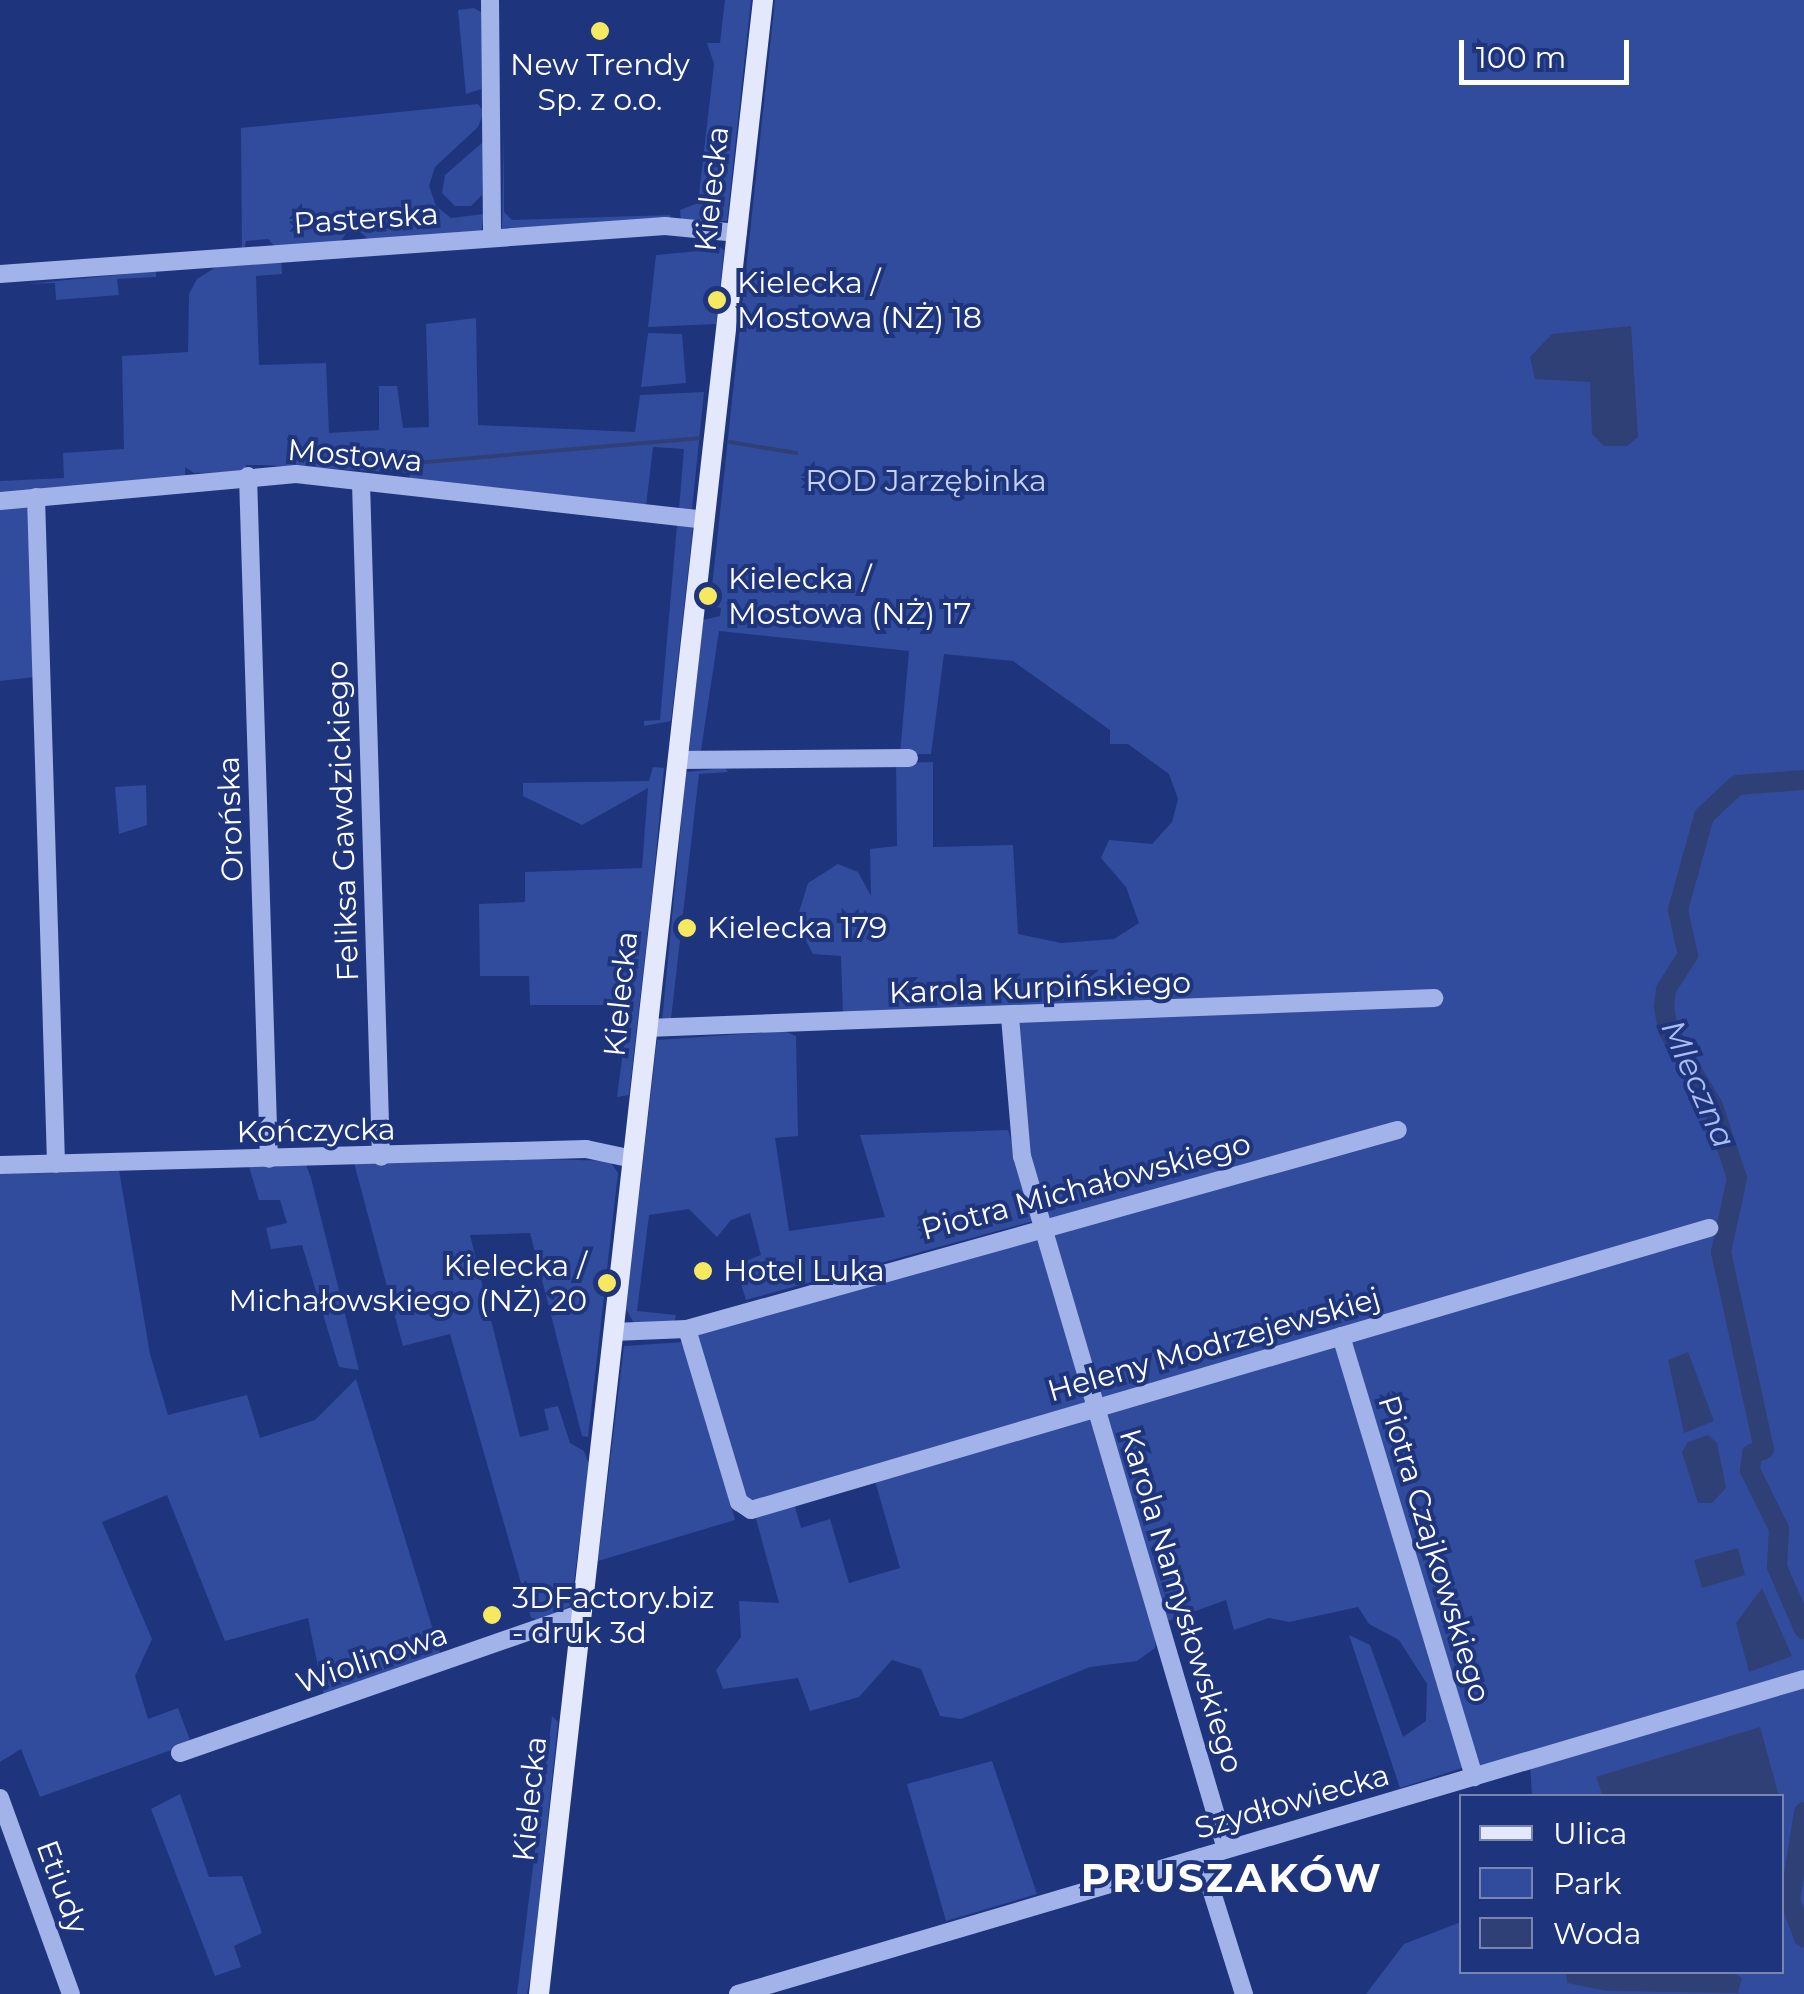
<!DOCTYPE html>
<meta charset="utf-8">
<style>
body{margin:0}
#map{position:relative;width:1804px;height:1994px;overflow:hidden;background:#1e347d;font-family:Montserrat,sans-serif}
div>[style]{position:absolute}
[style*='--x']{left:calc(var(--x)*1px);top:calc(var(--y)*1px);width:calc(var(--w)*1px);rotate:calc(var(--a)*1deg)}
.green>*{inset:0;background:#314c9c}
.water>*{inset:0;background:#2f4076}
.stream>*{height:4px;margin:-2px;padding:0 2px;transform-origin:2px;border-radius:2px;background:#2f4076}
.river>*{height:20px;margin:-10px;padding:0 10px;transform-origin:10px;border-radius:10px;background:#2f4076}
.minor>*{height:18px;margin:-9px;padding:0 9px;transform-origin:9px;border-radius:9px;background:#a1b3e8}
.major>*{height:20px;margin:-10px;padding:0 10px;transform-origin:10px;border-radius:10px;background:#e3e8fd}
.dots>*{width:28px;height:28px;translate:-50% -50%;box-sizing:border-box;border:5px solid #1e347d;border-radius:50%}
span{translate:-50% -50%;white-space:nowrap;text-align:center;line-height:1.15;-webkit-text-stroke:8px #1e347d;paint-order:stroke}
.poi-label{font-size:30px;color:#fff}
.left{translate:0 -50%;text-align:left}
.right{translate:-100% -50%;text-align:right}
.street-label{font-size:30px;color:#fff}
.park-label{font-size:30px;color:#c5d1f6}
.water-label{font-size:32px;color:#acbdef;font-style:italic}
.district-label{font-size:40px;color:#fff;font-weight:700;letter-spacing:2.5px}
.legend{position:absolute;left:1459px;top:1794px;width:325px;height:180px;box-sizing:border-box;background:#1e347d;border:2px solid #7885b1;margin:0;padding:12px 18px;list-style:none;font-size:30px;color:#fff}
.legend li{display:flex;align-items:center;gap:20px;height:50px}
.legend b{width:50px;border:2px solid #7885b1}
.scale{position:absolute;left:1459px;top:40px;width:170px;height:45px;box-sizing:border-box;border:5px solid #fff;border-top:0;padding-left:12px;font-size:30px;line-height:35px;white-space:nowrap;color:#fff;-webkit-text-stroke:8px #1e347d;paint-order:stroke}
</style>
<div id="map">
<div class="green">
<i style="clip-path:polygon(725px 0,751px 0,727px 221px,681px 221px,680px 210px,698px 203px,714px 64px,707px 43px,720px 43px)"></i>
<i style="clip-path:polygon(775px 0,1804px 0,1804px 1994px,1366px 1994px,1404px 1944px,1461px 1922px,1462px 1972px,1782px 1972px,1782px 1796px,1532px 1796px,1530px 1764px,1477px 1779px,1346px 1332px,1103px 1403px,1020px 1133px,1018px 1010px,843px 1013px,841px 956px,813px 954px,796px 922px,808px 883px,838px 864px,858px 872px,871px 896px,870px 849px,897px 846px,896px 763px,933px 762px,933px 847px,1013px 845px,1018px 934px,1061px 943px,1114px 939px,1139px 923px,1126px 887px,1101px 858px,1109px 840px,1152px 844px,1172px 822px,1178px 799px,1169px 774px,1128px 744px,1110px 744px,1110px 730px,1013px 661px,944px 654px,931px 754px,900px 754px,909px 651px,719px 631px,700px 757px,689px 752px,703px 620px,720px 616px,721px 608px,710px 606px)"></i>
<i style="clip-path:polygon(474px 8px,481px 12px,481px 89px,466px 94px,458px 10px)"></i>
<i style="clip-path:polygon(478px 104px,484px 112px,478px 127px,435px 167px,429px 186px,436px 206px,451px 218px,484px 214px,481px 233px,369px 240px,359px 231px,347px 232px,340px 242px,276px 248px,268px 239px,246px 241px,242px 257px,241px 128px)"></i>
<i style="clip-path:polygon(504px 131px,504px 212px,512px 220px,671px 215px,669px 221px,502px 228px)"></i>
<i style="clip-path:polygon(483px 142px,482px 195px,471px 206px,455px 206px,442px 193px,445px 175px)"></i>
<i style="clip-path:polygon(709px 239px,724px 250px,716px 324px,648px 327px,656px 255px,699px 251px)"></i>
<i style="clip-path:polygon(281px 260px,282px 274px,256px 276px,259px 365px,326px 363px,329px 433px,379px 430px,379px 386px,397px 386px,403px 428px,429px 427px,426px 324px,476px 318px,478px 425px,635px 432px,640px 395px,704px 392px,692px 510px,679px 509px,684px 449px,653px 447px,646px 506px,410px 479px,409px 473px,264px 465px,246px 465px,246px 472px,194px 473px,185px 467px,185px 476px,0 496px,0 481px,64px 478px,63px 453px,124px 449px,122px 356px,188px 352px,189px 294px,197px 279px,216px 267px)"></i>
<i style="clip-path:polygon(156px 271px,156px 277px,117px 279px,119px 295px,56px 300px,55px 283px,27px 284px)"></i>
<i style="clip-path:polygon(648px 333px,682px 334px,686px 383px,641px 387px)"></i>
<i style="clip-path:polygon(29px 504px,35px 677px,0 681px,0 508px)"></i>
<i style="clip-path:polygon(677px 525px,693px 527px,671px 721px,644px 726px,644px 721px,660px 720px)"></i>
<i style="clip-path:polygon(653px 767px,664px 768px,653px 885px,629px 1095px,617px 1097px,629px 1005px,530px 1005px,529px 976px,480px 976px,479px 904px,525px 902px,525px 872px,642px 868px,648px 788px,582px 825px,523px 796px,523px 783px,649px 781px)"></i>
<i style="clip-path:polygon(725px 768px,728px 772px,699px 774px,671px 1019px,662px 1021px,686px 772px)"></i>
<i style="clip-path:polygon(146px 785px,147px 825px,119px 834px,115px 787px)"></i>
<i style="clip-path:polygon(784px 1031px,796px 1036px,798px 1136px,775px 1138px,789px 1231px,885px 1217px,860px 1135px,1008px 1130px,1037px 1220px,746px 1300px,735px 1265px,761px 1255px,750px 1213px,731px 1220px,717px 1237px,689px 1209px,649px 1215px,637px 1311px,676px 1315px,674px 1325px,635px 1325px,626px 1309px,657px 1040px)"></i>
<i style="clip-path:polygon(513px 1158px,610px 1161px,618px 1173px,588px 1437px,582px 1436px,530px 1233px,470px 1235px,520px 1437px,549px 1430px,544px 1409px,558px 1406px,570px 1443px,584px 1451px,589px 1464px,571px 1605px,545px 1621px,531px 1618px,450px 1334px,403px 1346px,354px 1163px)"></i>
<i style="clip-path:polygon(306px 1165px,311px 1178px,359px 1370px,339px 1367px,302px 1245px,271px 1249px,266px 1228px,287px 1223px,280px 1200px,259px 1200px,249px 1167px)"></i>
<i style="clip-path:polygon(119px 1170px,150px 1354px,168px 1415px,247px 1395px,260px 1438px,315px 1420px,356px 1379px,441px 1656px,324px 1696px,308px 1618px,225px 1641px,167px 1495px,102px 1522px,152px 1639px,135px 1676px,148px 1719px,178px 1708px,191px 1743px,40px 1797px,21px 1749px,0 1762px,0 1172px)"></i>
<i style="clip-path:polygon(1040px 1233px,1088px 1404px,757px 1503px,743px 1497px,691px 1330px)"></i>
<i style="clip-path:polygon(1338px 1341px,1465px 1767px,1400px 1788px,1349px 1635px,1370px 1645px,1403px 1737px,1426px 1721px,1427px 1684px,1399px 1640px,1369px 1624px,1358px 1607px,1289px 1622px,1269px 1618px,1234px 1630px,1226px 1600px,1165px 1622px,1099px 1413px)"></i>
<i style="clip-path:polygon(684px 1342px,735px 1520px,598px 1561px,624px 1346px)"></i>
<i style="clip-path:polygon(1092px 1414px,1157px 1627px,1155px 1648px,1137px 1661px,1090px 1667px,961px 1719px,940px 1716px,921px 1669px,892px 1660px,859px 1697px,810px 1711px,798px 1678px,723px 1689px,716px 1670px,741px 1637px,739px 1601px,779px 1603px,755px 1515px,794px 1503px,801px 1528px,830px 1519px,849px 1583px,900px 1568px,875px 1481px)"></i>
<i style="clip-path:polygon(552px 1716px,558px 1722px,532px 1968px,527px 1994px,517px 1994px)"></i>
<i style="clip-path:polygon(992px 1761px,1037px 1894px,946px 1921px,907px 1784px)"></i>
<i style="clip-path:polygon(180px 1794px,209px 1877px,242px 1876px,262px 1933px,234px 1946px,241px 1967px,215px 1976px,151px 1809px)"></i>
</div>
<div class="water">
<i style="clip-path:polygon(1631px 326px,1638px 437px,1627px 446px,1604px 446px,1592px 434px,1590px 382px,1535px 379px,1530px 357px,1552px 334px)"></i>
<i style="clip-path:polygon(1688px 1352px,1714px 1421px,1684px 1433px,1668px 1360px)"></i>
<i style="clip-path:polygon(1708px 1435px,1717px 1443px,1726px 1488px,1712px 1503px,1698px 1503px,1682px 1452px,1688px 1442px)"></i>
<i style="clip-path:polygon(1738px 1548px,1745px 1575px,1702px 1588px,1694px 1560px)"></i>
<i style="clip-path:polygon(1762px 1588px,1792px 1656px,1749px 1672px,1736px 1623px)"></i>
<i style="clip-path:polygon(1760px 1727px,1779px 1796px,1603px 1796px,1596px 1777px)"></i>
<i style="clip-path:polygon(1566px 1972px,1732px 1972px,1742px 1978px,1738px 1993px,1607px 1991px,1567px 1983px)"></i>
</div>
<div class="stream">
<i style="--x:730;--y:442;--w:67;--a:9.5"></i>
<i style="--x:368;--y:450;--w:30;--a:15"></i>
<i style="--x:415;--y:463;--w:285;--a:-5"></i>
</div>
<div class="river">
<i style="--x:1804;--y:780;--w:67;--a:175.7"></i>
<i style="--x:1737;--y:785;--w:45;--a:136.8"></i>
<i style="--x:1704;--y:816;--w:98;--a:105.5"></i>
<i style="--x:1678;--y:910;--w:46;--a:77.5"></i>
<i style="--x:1688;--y:955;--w:40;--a:122.9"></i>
<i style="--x:1666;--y:989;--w:18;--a:96"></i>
<i style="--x:1664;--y:1007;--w:23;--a:80"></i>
<i style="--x:1668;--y:1030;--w:88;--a:59.4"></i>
<i style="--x:1713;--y:1106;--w:76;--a:71.6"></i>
<i style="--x:1737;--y:1178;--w:76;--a:102.2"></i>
<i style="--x:1721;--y:1252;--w:202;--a:77.7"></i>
<i style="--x:1764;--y:1449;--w:13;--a:157"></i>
<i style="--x:1752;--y:1454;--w:16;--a:97"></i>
<i style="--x:1750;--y:1470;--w:66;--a:63.8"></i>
<i style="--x:1779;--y:1529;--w:38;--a:93"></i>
<i style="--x:1777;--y:1567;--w:68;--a:66.5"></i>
<i style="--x:1804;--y:1812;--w:89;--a:99"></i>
<i style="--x:1790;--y:1900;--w:40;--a:69.8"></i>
</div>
<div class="minor">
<i style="--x:490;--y:0;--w:237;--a:89.5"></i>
<i style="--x:0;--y:274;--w:667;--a:-4.13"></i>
<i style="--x:665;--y:226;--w:73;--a:5.5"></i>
<i style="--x:248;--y:476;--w:683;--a:88.24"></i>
<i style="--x:361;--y:483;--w:674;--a:88.3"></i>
<i style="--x:36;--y:497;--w:667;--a:88.28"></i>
<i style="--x:0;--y:501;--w:297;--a:-5.2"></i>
<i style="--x:296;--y:474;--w:411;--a:6.4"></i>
<i style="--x:677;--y:760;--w:232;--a:-0.5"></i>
<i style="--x:1010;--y:1017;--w:140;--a:85.1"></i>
<i style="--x:1022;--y:1156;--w:722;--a:73.6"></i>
<i style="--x:647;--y:1028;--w:788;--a:-2.18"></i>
<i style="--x:0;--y:1165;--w:586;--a:-1.56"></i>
<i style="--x:586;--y:1149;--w:48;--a:12"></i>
<i style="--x:687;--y:1329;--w:181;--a:73.3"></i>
<i style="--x:739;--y:1502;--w:14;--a:34"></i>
<i style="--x:751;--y:1510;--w:999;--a:-16.4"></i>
<i style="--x:613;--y:1332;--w:74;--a:-2.3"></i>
<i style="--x:687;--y:1329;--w:738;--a:-15.64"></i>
<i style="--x:1341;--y:1336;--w:461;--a:73.2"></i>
<i style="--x:180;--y:1753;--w:425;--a:-19.2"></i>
<i style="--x:0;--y:1798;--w:208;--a:70.1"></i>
<i style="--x:1201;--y:1857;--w:144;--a:72.6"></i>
<i style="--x:738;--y:1994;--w:1112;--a:-16.46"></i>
</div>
<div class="major">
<i style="--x:539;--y:1994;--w:2007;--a:-83.59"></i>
</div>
<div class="dots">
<i style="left:600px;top:31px;background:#f6e960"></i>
<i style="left:717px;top:300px;background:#f6e960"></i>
<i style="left:708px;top:596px;background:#f6e960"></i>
<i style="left:687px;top:928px;background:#f6e960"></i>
<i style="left:703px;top:1271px;background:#f6e960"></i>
<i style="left:607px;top:1283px;background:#f6e960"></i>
<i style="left:492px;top:1615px;background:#f6e960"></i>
</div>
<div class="poi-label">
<span style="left:600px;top:82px">New Trendy<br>Sp. z o.o.</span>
<span class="left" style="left:737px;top:300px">Kielecka /<br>Mostowa (NŻ) 18</span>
<span class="left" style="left:728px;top:596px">Kielecka /<br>Mostowa (NŻ) 17</span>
<span class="left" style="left:707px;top:928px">Kielecka 179</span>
<span class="right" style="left:587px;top:1283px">Kielecka /<br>Michałowskiego (NŻ) 20</span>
<span class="left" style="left:723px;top:1271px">Hotel Luka</span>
<span class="left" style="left:512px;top:1615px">3DFactory.biz<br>- druk 3d</span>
</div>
<div class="street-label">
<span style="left:712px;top:189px;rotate:-84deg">Kielecka</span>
<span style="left:366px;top:219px;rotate:-4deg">Pasterska</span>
<span style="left:355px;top:456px;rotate:5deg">Mostowa</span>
<span style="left:231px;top:819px;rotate:-92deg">Orońska</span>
<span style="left:343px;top:821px;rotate:-92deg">Feliksa Gawdzickiego</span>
<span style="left:1040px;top:988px;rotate:-2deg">Karola Kurpińskiego</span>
<span style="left:621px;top:994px;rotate:-84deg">Kielecka</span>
<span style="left:316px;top:1131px;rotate:-1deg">Kończycka</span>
<span style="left:1086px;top:1187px;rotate:-15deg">Piotra Michałowskiego</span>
<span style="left:1214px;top:1345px;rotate:-16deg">Heleny Modrzejewskiej</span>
<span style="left:1434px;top:1549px;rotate:73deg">Piotra Czajkowskiego</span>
<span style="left:1181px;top:1601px;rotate:73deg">Karola Namysłowskiego</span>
<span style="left:372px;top:1659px;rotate:-19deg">Wiolinowa</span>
<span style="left:530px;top:1799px;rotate:-84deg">Kielecka</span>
<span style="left:1292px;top:1802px;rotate:-16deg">Szydłowiecka</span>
<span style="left:62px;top:1887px;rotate:70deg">Etiudy</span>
</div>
<div class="park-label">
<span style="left:926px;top:481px">ROD Jarzębinka</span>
</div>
<div class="water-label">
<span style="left:1698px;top:1084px;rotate:66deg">Mleczna</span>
</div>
<div class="district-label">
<span style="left:1232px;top:1878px">PRUSZAKÓW</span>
</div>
<ul class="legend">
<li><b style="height:12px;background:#e3e8fd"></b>Ulica</li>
<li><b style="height:28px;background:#314c9c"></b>Park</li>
<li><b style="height:28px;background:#2f4076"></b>Woda</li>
</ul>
<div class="scale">100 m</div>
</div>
